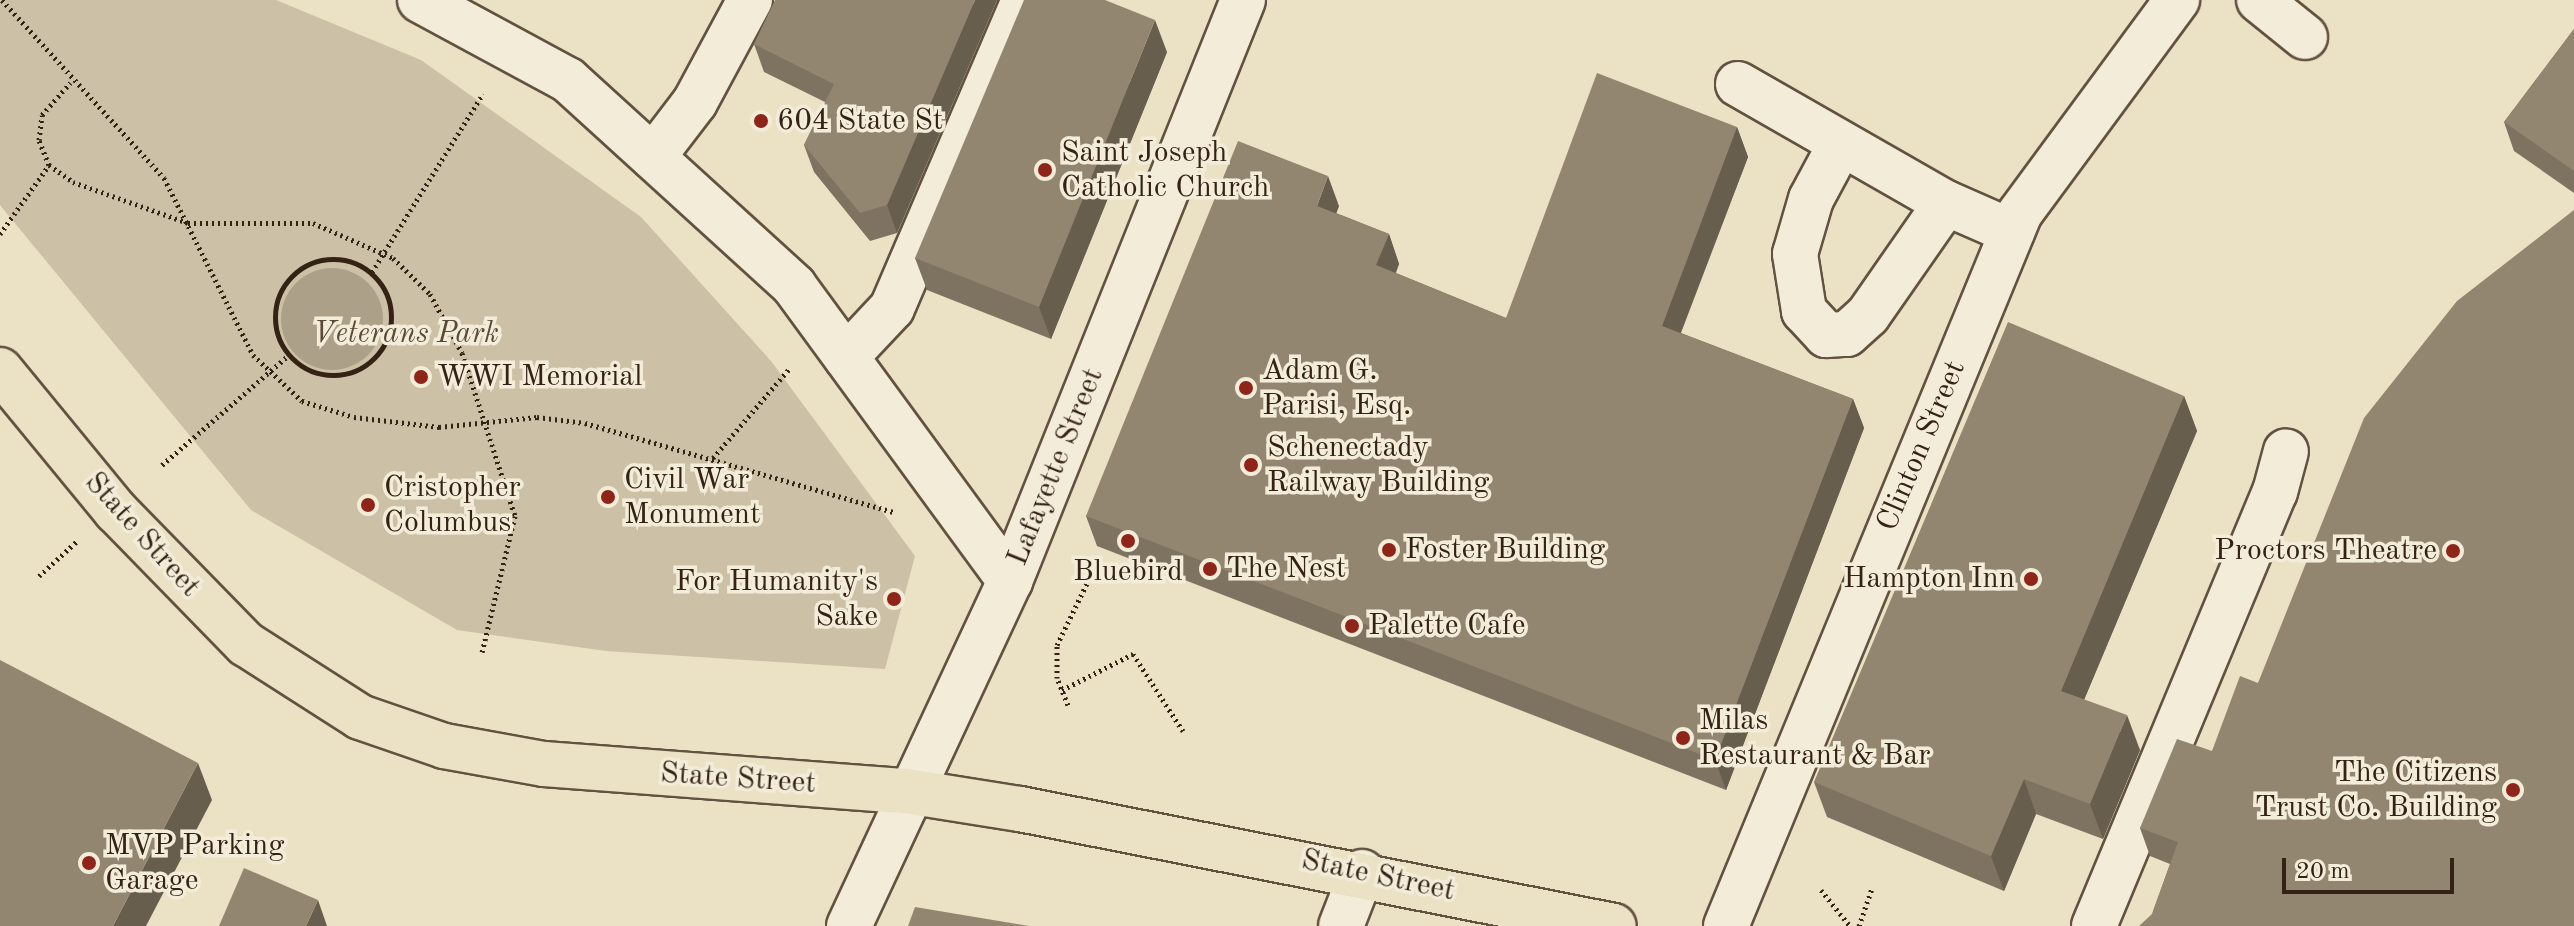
<!DOCTYPE html>
<style>
body{margin:0}
#map{position:relative;width:2574px;height:926px;overflow:hidden;background:#ebe1c4;font-family:"Old Standard TT",serif}
div>[style]{position:absolute}
[style*='--x']{left:calc(var(--x)*1px);top:calc(var(--y)*1px);width:calc(var(--w)*1px);rotate:calc(var(--a)*1deg)}
.green>*{inset:0;background:#ccc1a6}
.water>*{inset:0;background:#ada088}
.round{border-radius:50%}
.path>*{height:5px;margin-top:-2.5px;transform-origin:0;background:repeating-linear-gradient(90deg,#342314 0 2px,transparent 0 6px)}
.path>.ring{margin:-2.5px;padding:0;box-sizing:content-box;background:none;border:5px solid #342314;border-radius:50%}
.roads{filter:drop-shadow(2px 0 #625240) drop-shadow(-2px 0 #625240) drop-shadow(0 2px #625240) drop-shadow(0 -2px #625240)}
.minor>*{height:44px;margin:-22px;padding:0 22px;transform-origin:22px;border-radius:22px;background:#f2ecd9}
.major>*{height:44px;margin:-22px;padding:0 22px;transform-origin:22px;border-radius:22px;background:#ebe1c4}
.wall>*{inset:0;background:#7e7360}
.shaded-wall>*{inset:0;background:#675e4e}
.building>*{inset:0;background:#938670}
.dots>*{width:22px;height:22px;translate:-50% -50%;box-sizing:border-box;border:4px solid #f2ecd9;border-radius:50%}
span{translate:-50% -50%;white-space:nowrap;text-align:center;line-height:1.15;-webkit-text-stroke:7px #f2ecd9;paint-order:stroke}
.poi-label{font-size:30px;color:#342314}
.left{translate:0 -50%;text-align:left}
.right{translate:-100% -50%;text-align:right}
.park-label{font-size:30px;color:#5a4a38;font-style:italic}
.street-label{font-size:30px;color:#342314}
.scale{position:absolute;left:2282px;top:858px;width:172px;height:36px;box-sizing:border-box;border:4px solid #342314;border-top:0;padding-left:10px;font-size:24px;line-height:28px;white-space:nowrap;color:#342314;-webkit-text-stroke:6px #f2ecd9;paint-order:stroke}
</style>
<div id="map">
<div class="green">
<i style="clip-path:polygon(0 0,276px 0,421px 60px,641px 217px,771px 361px,915px 556px,885px 669px,606px 651px,457px 630px,251px 510px,0 205px)"></i>
</div>
<div class="water">
<i class="round" style="left:281px;top:268px;width:102px;height:102px"></i>
</div>
<div class="path">
<i style="--x:2;--y:0;--w:241;--a:47.7"></i>
<i style="--x:164;--y:178;--w:198;--a:63.3"></i>
<i style="--x:253;--y:355;--w:67;--a:43.2"></i>
<i style="--x:302;--y:401;--w:54;--a:17.1"></i>
<i style="--x:354;--y:417;--w:86;--a:6.7"></i>
<i style="--x:439;--y:427;--w:99;--a:-5.8"></i>
<i style="--x:537;--y:417;--w:48;--a:7.1"></i>
<i style="--x:585;--y:423;--w:321;--a:16.1"></i>
<i style="--x:49;--y:165;--w:27;--a:-112"></i>
<i style="--x:39;--y:140;--w:25;--a:-83"></i>
<i style="--x:42;--y:115;--w:43;--a:-48.8"></i>
<i style="--x:0;--y:234;--w:85;--a:-54.6"></i>
<i style="--x:49;--y:165;--w:29;--a:35"></i>
<i style="--x:73;--y:182;--w:122;--a:19.6"></i>
<i style="--x:188;--y:223;--w:125;--a:0"></i>
<i style="--x:313;--y:223;--w:87;--a:23.6"></i>
<i style="--x:393;--y:258;--w:52;--a:44.2"></i>
<i style="--x:430;--y:294;--w:67;--a:61.5"></i>
<i style="--x:462;--y:353;--w:171;--a:72"></i>
<i style="--x:515;--y:516;--w:140;--a:103.6"></i>
<i class="ring" style="left:275px;top:259px;width:111px;height:111px"></i>
<i style="--x:372;--y:272;--w:210;--a:-58.1"></i>
<i style="--x:713;--y:458;--w:117;--a:-49.5"></i>
<i style="--x:162;--y:465;--w:167;--a:-40.9"></i>
<i style="--x:39;--y:576;--w:52;--a:-42.6"></i>
<i style="--x:1062;--y:690;--w:80;--a:-26.9"></i>
<i style="--x:1133;--y:654;--w:92;--a:57"></i>
<i style="--x:1068;--y:705;--w:29;--a:-112"></i>
<i style="--x:1057;--y:678;--w:33;--a:-90"></i>
<i style="--x:1057;--y:645;--w:80;--a:-64.1"></i>
<i style="--x:1821;--y:890;--w:46;--a:51.1"></i>
<i style="--x:1859;--y:926;--w:39;--a:-71"></i>
</div>
<div class="roads">
<div class="minor">
<i style="--x:420;--y:0;--w:168;--a:28.4"></i>
<i style="--x:568;--y:80;--w:306;--a:42.3"></i>
<i style="--x:794;--y:286;--w:366;--a:53.8"></i>
<i style="--x:2259;--y:0;--w:59;--a:38.8"></i>
<i style="--x:1738;--y:84;--w:240;--a:29.8"></i>
<i style="--x:1946;--y:203;--w:72;--a:23.7"></i>
<i style="--x:1840;--y:145;--w:61;--a:118.2"></i>
<i style="--x:1811;--y:199;--w:57;--a:106.2"></i>
<i style="--x:1795;--y:254;--w:58;--a:81"></i>
<i style="--x:1804;--y:311;--w:33;--a:47"></i>
<i style="--x:1826;--y:335;--w:21;--a:-3"></i>
<i style="--x:1847;--y:334;--w:28;--a:-42"></i>
<i style="--x:1868;--y:315;--w:136;--a:-55.1"></i>
<i style="--x:653;--y:157;--w:69;--a:-52.6"></i>
<i style="--x:695;--y:102;--w:116;--a:-61.7"></i>
<i style="--x:846;--y:357;--w:67;--a:-46.8"></i>
<i style="--x:892;--y:308;--w:335;--a:-66.8"></i>
<i style="--x:849;--y:926;--w:381;--a:-65"></i>
<i style="--x:1010;--y:581;--w:626;--a:-68.15"></i>
<i style="--x:1341;--y:926;--w:58;--a:-68.7"></i>
<i style="--x:1726;--y:926;--w:771;--a:-67.59"></i>
<i style="--x:2020;--y:213;--w:265;--a:-53.6"></i>
<i style="--x:2094;--y:926;--w:470;--a:-67.4"></i>
<i style="--x:2275;--y:492;--w:42;--a:-75"></i>
</div>
<div class="major">
<i style="--x:0;--y:370;--w:183;--a:50.6"></i>
<i style="--x:116;--y:511;--w:186;--a:45.7"></i>
<i style="--x:246;--y:644;--w:135;--a:32.6"></i>
<i style="--x:360;--y:717;--w:89;--a:19"></i>
<i style="--x:444;--y:746;--w:102;--a:10.2"></i>
<i style="--x:544;--y:764;--w:363;--a:4.3"></i>
<i style="--x:906;--y:791;--w:115;--a:9"></i>
<i style="--x:1020;--y:809;--w:605;--a:11.14"></i>
</div>
</div>
<div class="wall">
<i style="clip-path:polygon(997px 0,897px 233px,870px 241px,814px 172px,804px 145px,825px 102px,764px 72px,754px 44px)"></i>
<i style="clip-path:polygon(2574px 29px,2574px 193px,2514px 151px,2504px 122px)"></i>
<i style="clip-path:polygon(1167px 52px,1051px 339px,927px 290px,915px 258px)"></i>
<i style="clip-path:polygon(1737px 127px,1748px 157px,1681px 333px,1853px 399px,1864px 428px,1726px 790px,1097px 546px,1086px 516px,1339px 206px,1336px 213px,1389px 234px,1399px 264px,1396px 273px,1506px 318px)"></i>
<i style="clip-path:polygon(2457px 301px,2152px 914px,2170px 864px,2150px 856px,2140px 828px,2212px 751px,2258px 683px)"></i>
<i style="clip-path:polygon(2184px 396px,2197px 431px,2084px 700px,2140px 750px,2103px 839px,2036px 814px,2004px 891px,1827px 817px,1814px 782px)"></i>
</div>
<div class="shaded-wall">
<i style="clip-path:polygon(975px 0,997px 0,897px 233px,887px 205px)"></i>
<i style="clip-path:polygon(1155px 20px,1167px 52px,1051px 339px,1039px 307px)"></i>
<i style="clip-path:polygon(1737px 127px,1748px 157px,1672px 355px,1662px 326px)"></i>
<i style="clip-path:polygon(1328px 176px,1339px 206px,1328px 235px,1317px 206px)"></i>
<i style="clip-path:polygon(1389px 234px,1399px 264px,1386px 294px,1376px 265px)"></i>
<i style="clip-path:polygon(2184px 396px,2197px 431px,2073px 726px,2061px 691px)"></i>
<i style="clip-path:polygon(1853px 399px,1864px 428px,1726px 790px,1715px 760px)"></i>
<i style="clip-path:polygon(2127px 715px,2140px 750px,2103px 839px,2090px 804px)"></i>
<i style="clip-path:polygon(198px 763px,212px 800px,146px 926px,113px 926px)"></i>
<i style="clip-path:polygon(2024px 779px,2036px 814px,2004px 891px,1991px 856px)"></i>
<i style="clip-path:polygon(318px 900px,327px 926px,306px 926px)"></i>
</div>
<div class="building">
<i style="clip-path:polygon(775px 0,975px 0,887px 205px,860px 213px,804px 145px,834px 84px,754px 44px)"></i>
<i style="clip-path:polygon(1024px 0,1105px 0,1155px 20px,1039px 307px,915px 258px)"></i>
<i style="clip-path:polygon(2574px 29px,2574px 171px,2504px 122px)"></i>
<i style="clip-path:polygon(1597px 73px,1737px 127px,1662px 326px,1853px 399px,1715px 760px,1086px 516px,1238px 141px,1328px 176px,1317px 206px,1389px 234px,1376px 265px,1506px 318px)"></i>
<i style="clip-path:polygon(2574px 210px,2574px 926px,2139px 926px,2152px 914px,2178px 842px,2140px 828px,2177px 739px,2212px 751px,2240px 676px,2258px 683px,2364px 418px,2457px 301px)"></i>
<i style="clip-path:polygon(2008px 322px,2184px 396px,2061px 691px,2127px 715px,2090px 804px,2024px 779px,1991px 856px,1814px 782px)"></i>
<i style="clip-path:polygon(0 660px,198px 763px,113px 926px,0 926px)"></i>
<i style="clip-path:polygon(244px 868px,318px 900px,306px 926px,219px 926px)"></i>
<i style="clip-path:polygon(915px 907px,1029px 926px,908px 926px)"></i>
</div>
<div class="dots">
<i style="left:761px;top:121px;background:#8f2418"></i>
<i style="left:1045px;top:170px;background:#8f2418"></i>
<i style="left:421px;top:377px;background:#8f2418"></i>
<i style="left:1246px;top:388px;background:#8f2418"></i>
<i style="left:1251px;top:465px;background:#8f2418"></i>
<i style="left:608px;top:497px;background:#8f2418"></i>
<i style="left:368px;top:505px;background:#8f2418"></i>
<i style="left:1128px;top:541px;background:#8f2418"></i>
<i style="left:1389px;top:550px;background:#8f2418"></i>
<i style="left:2453px;top:551px;background:#8f2418"></i>
<i style="left:1210px;top:569px;background:#8f2418"></i>
<i style="left:2031px;top:579px;background:#8f2418"></i>
<i style="left:894px;top:599px;background:#8f2418"></i>
<i style="left:1352px;top:626px;background:#8f2418"></i>
<i style="left:1683px;top:738px;background:#8f2418"></i>
<i style="left:2513px;top:790px;background:#8f2418"></i>
<i style="left:89px;top:863px;background:#8f2418"></i>
</div>
<div class="poi-label">
<span class="left" style="left:777px;top:121px">604 State St</span>
<span class="left" style="left:1061px;top:170px">Saint Joseph<br>Catholic Church</span>
<span class="left" style="left:1262px;top:388px">Adam G.<br>Parisi, Esq.</span>
<span class="left" style="left:437px;top:377px">WWI Memorial</span>
<span class="left" style="left:1267px;top:465px">Schenectady<br>Railway Building</span>
<span class="left" style="left:624px;top:497px">Civil War<br>Monument</span>
<span class="left" style="left:384px;top:505px">Cristopher<br>Columbus</span>
<span class="left" style="left:1405px;top:550px">Foster Building</span>
<span class="right" style="left:2437px;top:551px">Proctors Theatre</span>
<span class="left" style="left:1226px;top:569px">The Nest</span>
<span style="left:1128px;top:572px">Bluebird</span>
<span class="right" style="left:2015px;top:579px">Hampton Inn</span>
<span class="right" style="left:878px;top:599px">For Humanity's<br>Sake</span>
<span class="left" style="left:1368px;top:626px">Palette Cafe</span>
<span class="left" style="left:1699px;top:738px">Milas<br>Restaurant &amp; Bar</span>
<span class="right" style="left:2497px;top:790px">The Citizens<br>Trust Co. Building</span>
<span class="left" style="left:105px;top:863px">MVP Parking<br>Garage</span>
</div>
<div class="park-label">
<span style="left:406px;top:334px">Veterans Park</span>
</div>
<div class="street-label">
<span style="left:1922px;top:446px;rotate:-67deg">Clinton Street</span>
<span style="left:1056px;top:467px;rotate:-68deg">Lafayette Street</span>
<span style="left:142px;top:535px;rotate:48deg">State Street</span>
<span style="left:738px;top:779px;rotate:4deg">State Street</span>
<span style="left:1378px;top:876px;rotate:12deg">State Street</span>
</div>
<div class="scale">20 m</div>
</div>
